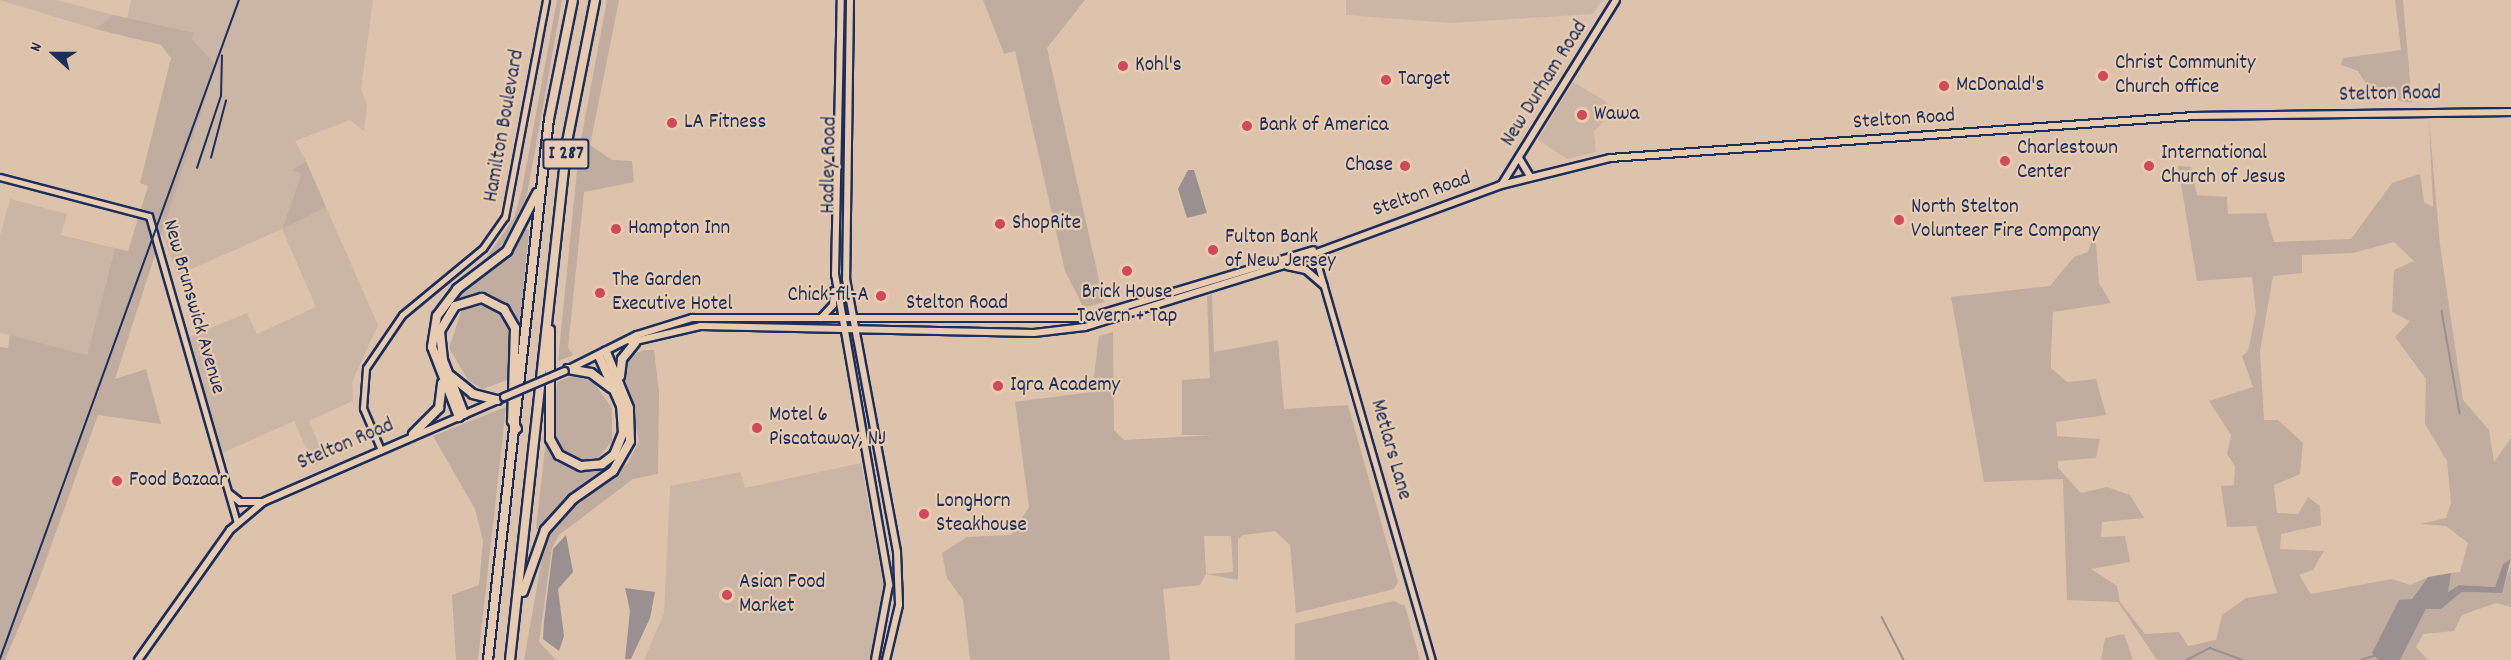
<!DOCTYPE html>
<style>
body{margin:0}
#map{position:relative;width:2511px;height:660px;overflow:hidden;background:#ddc3ab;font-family:Dekko,sans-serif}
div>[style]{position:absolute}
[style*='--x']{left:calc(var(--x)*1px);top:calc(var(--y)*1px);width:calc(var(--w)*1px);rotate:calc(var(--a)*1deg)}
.built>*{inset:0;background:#cbb5a4}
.green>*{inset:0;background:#c0ada0}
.water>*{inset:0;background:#9a9091}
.stream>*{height:1.5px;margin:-0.75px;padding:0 0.75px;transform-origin:0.75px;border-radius:0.75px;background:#9a9091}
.roads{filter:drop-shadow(2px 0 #1b2f5e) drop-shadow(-2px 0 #1b2f5e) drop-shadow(0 2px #1b2f5e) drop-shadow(0 -2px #1b2f5e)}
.tertiary>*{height:5px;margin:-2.5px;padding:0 2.5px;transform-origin:2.5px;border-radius:2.5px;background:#e9ccb0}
.secondary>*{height:6px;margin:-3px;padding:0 3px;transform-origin:3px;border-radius:3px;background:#e9ccb0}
.motorway>*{height:8px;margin:-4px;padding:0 4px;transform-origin:4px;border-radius:4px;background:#e9ccb0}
.rail>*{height:1.5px;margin:-0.75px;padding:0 0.75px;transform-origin:0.75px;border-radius:0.75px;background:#1b2f5e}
.bridges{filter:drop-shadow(2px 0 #1b2f5e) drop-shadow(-2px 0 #1b2f5e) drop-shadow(0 2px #1b2f5e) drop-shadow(0 -2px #1b2f5e)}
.secondary-bridge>*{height:6px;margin:-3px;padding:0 3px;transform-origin:3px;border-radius:3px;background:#e9ccb0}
.dots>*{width:16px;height:16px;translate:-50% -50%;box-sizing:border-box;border:3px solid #e9ccb0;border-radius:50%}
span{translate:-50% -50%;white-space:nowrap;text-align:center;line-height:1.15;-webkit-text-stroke:4.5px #e9ccb0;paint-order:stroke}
.shield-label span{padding:2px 4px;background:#e9ccb0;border:2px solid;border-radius:4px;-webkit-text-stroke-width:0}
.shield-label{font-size:20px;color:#1b2f5e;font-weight:700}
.poi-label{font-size:21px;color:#1b2f5e}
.left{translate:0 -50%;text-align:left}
.right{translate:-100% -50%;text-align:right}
.street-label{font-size:21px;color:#1b2f5e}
.north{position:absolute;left:24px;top:24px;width:60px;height:60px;-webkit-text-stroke:4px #e9ccb0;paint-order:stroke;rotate:291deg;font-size:16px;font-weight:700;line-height:24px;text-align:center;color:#1b2f5e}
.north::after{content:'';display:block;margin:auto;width:21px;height:27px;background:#1b2f5e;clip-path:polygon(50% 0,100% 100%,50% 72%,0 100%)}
</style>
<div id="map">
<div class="built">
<i style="clip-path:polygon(0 0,56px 0,114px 15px,95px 29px)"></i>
<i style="clip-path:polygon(131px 0,373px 0,361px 89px,367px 106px,364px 131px,350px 120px,295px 141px,306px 161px,293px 170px,301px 174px,282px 228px,326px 207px,378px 325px,352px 382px,353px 401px,309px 421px,326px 460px,314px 466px,294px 421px,220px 454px,186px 338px,247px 313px,257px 334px,316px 307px,282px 229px,178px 275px,160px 229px,216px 65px,192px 39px,194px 34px,127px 19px)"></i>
<i style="clip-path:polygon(1346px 0,1602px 0,1593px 14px,1451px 23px,1346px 15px)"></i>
<i style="clip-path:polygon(1573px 82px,1607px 102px,1608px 117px,1594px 131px,1596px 152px,1567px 159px,1538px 140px)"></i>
<i style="clip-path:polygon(10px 199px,67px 214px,61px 235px,115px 248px,87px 355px,0 333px,0 235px)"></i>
<i style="clip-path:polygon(861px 463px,884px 588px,872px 660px,644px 660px,664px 613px,670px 486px,741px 472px,745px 488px)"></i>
</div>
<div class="green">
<i style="clip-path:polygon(557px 0,562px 0,524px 212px,489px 264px,485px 260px,514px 218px,522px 189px)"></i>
<i style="clip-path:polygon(607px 0,619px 0,590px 145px,612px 160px,632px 161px,634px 182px,584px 192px,568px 348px,573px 355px,558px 361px,579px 150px)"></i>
<i style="clip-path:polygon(983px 0,1085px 0,1047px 48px,1104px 302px,1084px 308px,1065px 271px,1015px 51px,1004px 54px)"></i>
<i style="clip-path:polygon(2395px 0,2403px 0,2412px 103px,2374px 96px,2358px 71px,2341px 65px,2343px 58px,2401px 50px)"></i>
<i style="clip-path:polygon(114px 15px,194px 33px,192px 39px,216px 65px,115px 379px,146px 369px,161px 424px,98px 415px,37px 585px,5px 660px,0 660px,0 347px,8px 348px,10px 335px,87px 355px,115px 248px,128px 251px,148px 186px,140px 183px,171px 58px,161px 45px,95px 29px)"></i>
<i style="clip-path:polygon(2429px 120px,2440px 245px,2463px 400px,2489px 430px,2494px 462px,2511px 438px,2511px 559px,2503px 564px,2495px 587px,2459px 585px,2447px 593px,2451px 573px,2460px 572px,2468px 543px,2446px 526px,2420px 524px,2446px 518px,2451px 503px,2447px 461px,2425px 424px,2426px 379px,2395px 337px,2410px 321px,2392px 312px,2394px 270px,2414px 261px,2394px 242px,2353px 253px,2302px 255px,2302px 273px,2273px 276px,2260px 351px,2264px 420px,2278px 420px,2303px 443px,2300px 474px,2274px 485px,2277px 513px,2298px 514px,2308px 497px,2320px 506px,2321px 525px,2281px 534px,2280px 549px,2324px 551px,2313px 570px,2299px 575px,2311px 594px,2392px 579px,2410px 585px,2428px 577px,2372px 653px,2378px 660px,2157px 660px,2118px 602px,2067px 600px,2063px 479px,1984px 482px,1951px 297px,2050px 286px,2074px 257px,2088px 252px,2092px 239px,2096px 244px,2099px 283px,2111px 303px,2053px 312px,2051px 356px,2051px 368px,2067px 382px,2096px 379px,2106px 415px,2056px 422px,2057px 436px,2100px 439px,2096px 458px,2058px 461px,2058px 468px,2081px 493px,2107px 487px,2130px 495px,2144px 518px,2102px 522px,2101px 537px,2125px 536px,2130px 562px,2091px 569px,2117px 586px,2120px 602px,2145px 634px,2179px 632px,2188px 646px,2216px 640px,2222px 615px,2246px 598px,2277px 593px,2256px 526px,2227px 527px,2221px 486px,2234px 485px,2235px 466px,2227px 454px,2231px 435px,2209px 401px,2253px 387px,2242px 356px,2248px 351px,2256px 312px,2252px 277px,2197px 281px,2178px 166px,2191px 167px,2197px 195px,2227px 197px,2228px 214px,2266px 213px,2274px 242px,2351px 239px,2392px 183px,2420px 174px,2424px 202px,2433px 207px)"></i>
<i style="clip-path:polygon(306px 161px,326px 207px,282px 229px,301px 174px,292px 170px)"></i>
<i style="clip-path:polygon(526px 229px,529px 230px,518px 346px,515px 319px,497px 300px,465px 297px,443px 311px,505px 256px)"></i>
<i style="clip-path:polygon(evenodd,1212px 294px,1214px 352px,1278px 340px,1284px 409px,1348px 405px,1398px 582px,1394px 589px,1296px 613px,1290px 545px,1275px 531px,1243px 535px,1238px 539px,1238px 580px,1206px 574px,1200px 585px,1163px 589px,1170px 660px,970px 660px,963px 600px,947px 578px,942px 553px,967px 537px,1011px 535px,1029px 507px,1015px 402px,1092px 392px,1099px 336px,1113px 332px,1114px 430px,1124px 440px,1214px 435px,1182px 435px,1182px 380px,1210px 378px,1207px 297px,1212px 294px,1204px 536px,1231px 536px,1233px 572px,1206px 574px,1204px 536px)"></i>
<i style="clip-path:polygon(481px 305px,499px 312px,509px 332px,507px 380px,483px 389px,468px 380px,449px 348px,463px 306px)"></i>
<i style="clip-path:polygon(644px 350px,654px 350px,659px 392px,658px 474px,633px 479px,559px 535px,552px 548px,539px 642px,556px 660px,524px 660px,544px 547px,557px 522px,628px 463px,639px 441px,623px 367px,629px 356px)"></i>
<i style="clip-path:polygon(574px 375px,594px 383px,612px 408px,612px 441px,595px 462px,578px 462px,564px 454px,552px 435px,557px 382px)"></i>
<i style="clip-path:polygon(506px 407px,478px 660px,456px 660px,452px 595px,479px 585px,483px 541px,475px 509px,433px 436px)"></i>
<i style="clip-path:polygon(546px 439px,553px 455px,570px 467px,590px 470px,620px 453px,610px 470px,560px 506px,541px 530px,536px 529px)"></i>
<i style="clip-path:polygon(2511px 566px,2511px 607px,2496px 603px,2462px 615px,2454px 631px,2423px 634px,2416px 647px,2428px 660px,2400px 660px,2426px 609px,2441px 609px,2462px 592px,2501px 593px)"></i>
<i style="clip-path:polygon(1394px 601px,1405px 606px,1420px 660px,1295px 660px,1295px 624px)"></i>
<i style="clip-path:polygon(2124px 634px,2133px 660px,2101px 660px,2105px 638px)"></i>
</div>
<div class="water">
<i style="clip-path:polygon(1188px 170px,1194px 170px,1207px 213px,1187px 218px,1178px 189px)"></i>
<i style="clip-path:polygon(566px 535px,573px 572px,558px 589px,564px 636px,559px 651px,543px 639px,544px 621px,553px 549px)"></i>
<i style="clip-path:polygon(2511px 559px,2502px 593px,2462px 592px,2441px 609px,2426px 609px,2400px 660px,2378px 660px,2372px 653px,2399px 600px,2412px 599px,2428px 577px,2451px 573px,2448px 592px,2459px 585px,2495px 587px,2503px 564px)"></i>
<i style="clip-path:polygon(625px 588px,655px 592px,650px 618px,631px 659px,625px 659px,630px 611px)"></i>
</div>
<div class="stream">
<i style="--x:2442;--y:311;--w:104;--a:80"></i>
<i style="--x:1882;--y:617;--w:48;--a:62.9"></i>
<i style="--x:2187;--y:660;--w:26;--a:-28"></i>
<i style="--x:2210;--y:648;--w:35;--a:20"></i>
<i style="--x:2361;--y:660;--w:14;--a:-17"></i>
</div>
<div class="roads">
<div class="tertiary">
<i style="--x:0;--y:177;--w:154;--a:14.7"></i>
<i style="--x:149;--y:216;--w:318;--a:74"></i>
<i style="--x:1314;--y:252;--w:425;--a:73.9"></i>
<i style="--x:381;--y:450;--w:46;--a:-113.2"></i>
<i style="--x:363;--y:408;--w:40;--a:-85.7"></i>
<i style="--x:366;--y:368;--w:64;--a:-55.8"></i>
<i style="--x:402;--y:315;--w:105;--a:-39.6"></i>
<i style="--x:483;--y:248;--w:38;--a:-55"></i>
<i style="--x:505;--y:217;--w:221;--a:-79.3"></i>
</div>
<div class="secondary">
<i style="--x:850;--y:0;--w:279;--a:90.8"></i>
<i style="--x:846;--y:279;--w:278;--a:79.4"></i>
<i style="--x:897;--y:552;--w:53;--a:87.8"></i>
<i style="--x:899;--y:605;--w:57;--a:103.3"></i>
<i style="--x:1519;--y:158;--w:21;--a:59"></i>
<i style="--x:1502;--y:184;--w:216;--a:-58.2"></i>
<i style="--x:1287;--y:266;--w:19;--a:12"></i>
<i style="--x:1306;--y:270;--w:23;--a:41"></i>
<i style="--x:835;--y:274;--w:316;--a:80.1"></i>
<i style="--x:889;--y:585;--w:76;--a:100.6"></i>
<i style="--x:835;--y:275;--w:275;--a:-88.8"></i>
<i style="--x:821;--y:318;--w:18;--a:-47"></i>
<i style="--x:833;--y:305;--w:14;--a:-86"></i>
<i style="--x:631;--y:342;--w:72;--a:-12.9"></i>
<i style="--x:701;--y:326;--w:333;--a:1.2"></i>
<i style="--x:1034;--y:333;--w:51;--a:-6.7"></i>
<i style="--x:1085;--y:327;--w:205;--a:-17.3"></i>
<i style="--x:1281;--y:266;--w:234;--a:-20.2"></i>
<i style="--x:1501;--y:185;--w:112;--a:-13.9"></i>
<i style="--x:1610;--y:158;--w:587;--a:-4.11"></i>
<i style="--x:2195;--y:116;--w:316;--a:-0.7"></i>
<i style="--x:569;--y:369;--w:76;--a:-26.6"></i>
<i style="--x:637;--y:335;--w:58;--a:-17.2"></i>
<i style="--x:692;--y:318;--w:395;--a:0"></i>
<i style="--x:1087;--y:318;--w:236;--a:-16.7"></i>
<i style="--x:230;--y:494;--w:13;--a:39"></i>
<i style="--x:240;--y:502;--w:23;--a:0"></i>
<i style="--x:138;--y:660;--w:159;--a:-54.7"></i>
<i style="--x:230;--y:530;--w:43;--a:-40.3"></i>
<i style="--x:263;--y:502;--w:263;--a:-23.5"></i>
</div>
<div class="motorway">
<i style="--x:550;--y:330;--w:109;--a:90"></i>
<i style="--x:550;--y:439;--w:18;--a:61"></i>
<i style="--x:559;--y:455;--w:25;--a:27"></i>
<i style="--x:581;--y:466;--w:21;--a:-5"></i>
<i style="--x:602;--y:464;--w:15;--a:-37"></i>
<i style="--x:614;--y:455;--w:24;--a:-68"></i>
<i style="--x:623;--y:433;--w:27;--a:-94"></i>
<i style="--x:621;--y:406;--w:55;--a:-113.7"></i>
<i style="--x:568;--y:369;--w:23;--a:10"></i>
<i style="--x:591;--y:373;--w:25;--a:37"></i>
<i style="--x:451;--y:376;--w:28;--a:39"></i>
<i style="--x:473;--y:394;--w:25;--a:14"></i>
<i style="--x:620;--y:376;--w:17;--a:-83"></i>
<i style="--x:622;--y:359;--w:21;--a:-51"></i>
<i style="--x:464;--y:414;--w:58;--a:-111.3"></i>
<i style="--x:443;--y:360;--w:29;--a:-96"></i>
<i style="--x:440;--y:331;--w:29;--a:-59"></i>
<i style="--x:455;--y:306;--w:28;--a:-17"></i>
<i style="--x:482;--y:298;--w:25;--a:27"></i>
<i style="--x:504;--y:309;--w:22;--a:60"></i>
<i style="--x:515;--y:328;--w:93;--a:91.8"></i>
<i style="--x:512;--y:421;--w:9;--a:58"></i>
<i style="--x:459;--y:417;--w:75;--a:-111.1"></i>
<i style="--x:432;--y:347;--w:31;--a:-81"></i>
<i style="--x:437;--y:316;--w:34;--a:-53"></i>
<i style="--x:457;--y:289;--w:63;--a:-37.2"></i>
<i style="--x:507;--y:251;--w:65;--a:-62.7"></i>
<i style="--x:413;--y:434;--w:37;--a:-45"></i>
<i style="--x:439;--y:408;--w:25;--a:-83"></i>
<i style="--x:523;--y:592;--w:66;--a:-70.5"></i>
<i style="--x:545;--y:530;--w:42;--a:-47.9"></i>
<i style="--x:573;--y:499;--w:49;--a:-35"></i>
<i style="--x:613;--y:471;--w:34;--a:-60"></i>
<i style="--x:630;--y:441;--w:33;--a:-92"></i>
<i style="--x:629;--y:408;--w:61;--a:-112.3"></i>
<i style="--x:488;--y:660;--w:544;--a:-83.57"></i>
<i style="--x:549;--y:119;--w:121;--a:-78.6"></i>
<i style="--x:510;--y:660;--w:521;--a:-83.72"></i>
<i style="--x:567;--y:142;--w:145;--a:-78.8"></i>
</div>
</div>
<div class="rail">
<i style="--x:211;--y:158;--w:59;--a:-75.3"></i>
<i style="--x:197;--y:168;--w:76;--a:-71.6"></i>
<i style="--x:221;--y:96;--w:40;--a:-88.6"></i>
<i style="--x:0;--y:659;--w:701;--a:-70.07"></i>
</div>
<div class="bridges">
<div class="secondary-bridge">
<i style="--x:504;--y:397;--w:66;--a:-23.1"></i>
</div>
</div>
<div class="dots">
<i style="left:1123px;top:66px;background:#d1495b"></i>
<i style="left:2103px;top:76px;background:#d1495b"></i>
<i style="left:1386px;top:80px;background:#d1495b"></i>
<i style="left:1944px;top:86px;background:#d1495b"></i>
<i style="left:1582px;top:115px;background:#d1495b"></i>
<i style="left:672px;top:123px;background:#d1495b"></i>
<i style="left:1247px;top:126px;background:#d1495b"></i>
<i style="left:2005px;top:161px;background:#d1495b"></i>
<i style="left:1405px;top:166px;background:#d1495b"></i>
<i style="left:2149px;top:166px;background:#d1495b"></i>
<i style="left:1899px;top:220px;background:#d1495b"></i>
<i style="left:1000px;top:224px;background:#d1495b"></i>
<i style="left:616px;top:229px;background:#d1495b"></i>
<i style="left:1213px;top:250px;background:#d1495b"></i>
<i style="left:1127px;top:271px;background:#d1495b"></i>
<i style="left:600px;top:293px;background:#d1495b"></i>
<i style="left:881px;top:296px;background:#d1495b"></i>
<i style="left:998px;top:386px;background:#d1495b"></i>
<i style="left:757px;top:428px;background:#d1495b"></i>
<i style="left:117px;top:481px;background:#d1495b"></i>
<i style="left:924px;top:514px;background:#d1495b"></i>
<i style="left:727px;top:595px;background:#d1495b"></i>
</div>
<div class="shield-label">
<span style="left:566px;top:154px">I 287</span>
</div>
<div class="poi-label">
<span class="left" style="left:2115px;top:76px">Christ Community<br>Church office</span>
<span class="left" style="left:1135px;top:66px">Kohl's</span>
<span class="left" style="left:1398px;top:80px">Target</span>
<span class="left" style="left:1956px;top:86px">McDonald's</span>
<span class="left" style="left:1594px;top:115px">Wawa</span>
<span class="left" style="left:684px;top:123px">LA Fitness</span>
<span class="left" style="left:1259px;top:126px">Bank of America</span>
<span class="left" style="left:2017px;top:161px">Charlestown<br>Center</span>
<span class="left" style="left:2161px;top:166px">International<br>Church of Jesus</span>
<span class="right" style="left:1393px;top:166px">Chase</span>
<span class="left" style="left:1911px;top:220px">North Stelton<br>Volunteer Fire Company</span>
<span class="left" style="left:1012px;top:224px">ShopRite</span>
<span class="left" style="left:628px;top:229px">Hampton Inn</span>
<span class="left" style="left:1225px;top:250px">Fulton Bank<br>of New Jersey</span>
<span class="left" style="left:612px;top:293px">The Garden<br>Executive Hotel</span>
<span style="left:1127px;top:305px">Brick House<br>Tavern + Tap</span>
<span class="right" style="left:869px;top:296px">Chick-fil-A</span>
<span class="left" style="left:1010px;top:386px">Iqra Academy</span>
<span class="left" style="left:769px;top:428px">Motel 6<br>Piscataway, NJ</span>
<span class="left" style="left:129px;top:481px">Food Bazaar</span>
<span class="left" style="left:936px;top:514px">LongHorn<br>Steakhouse</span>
<span class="left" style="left:739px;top:595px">Asian Food<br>Market</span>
</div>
<div class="street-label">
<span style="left:1545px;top:84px;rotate:-58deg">New Durham Road</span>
<span style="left:2390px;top:95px;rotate:-1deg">Stelton Road</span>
<span style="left:1904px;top:120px;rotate:-4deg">Stelton Road</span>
<span style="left:505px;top:126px;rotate:-80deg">Hamilton Boulevard</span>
<span style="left:830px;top:165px;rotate:-89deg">Hadley Road</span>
<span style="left:1422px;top:195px;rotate:-19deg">Stelton Road</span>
<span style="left:957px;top:304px">Stelton Road</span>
<span style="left:193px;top:307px;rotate:74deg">New Brunswick Avenue</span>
<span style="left:346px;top:445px;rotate:-23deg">Stelton Road</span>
<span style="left:1390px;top:450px;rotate:74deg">Metlars Lane</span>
</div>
<div class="north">N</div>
</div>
